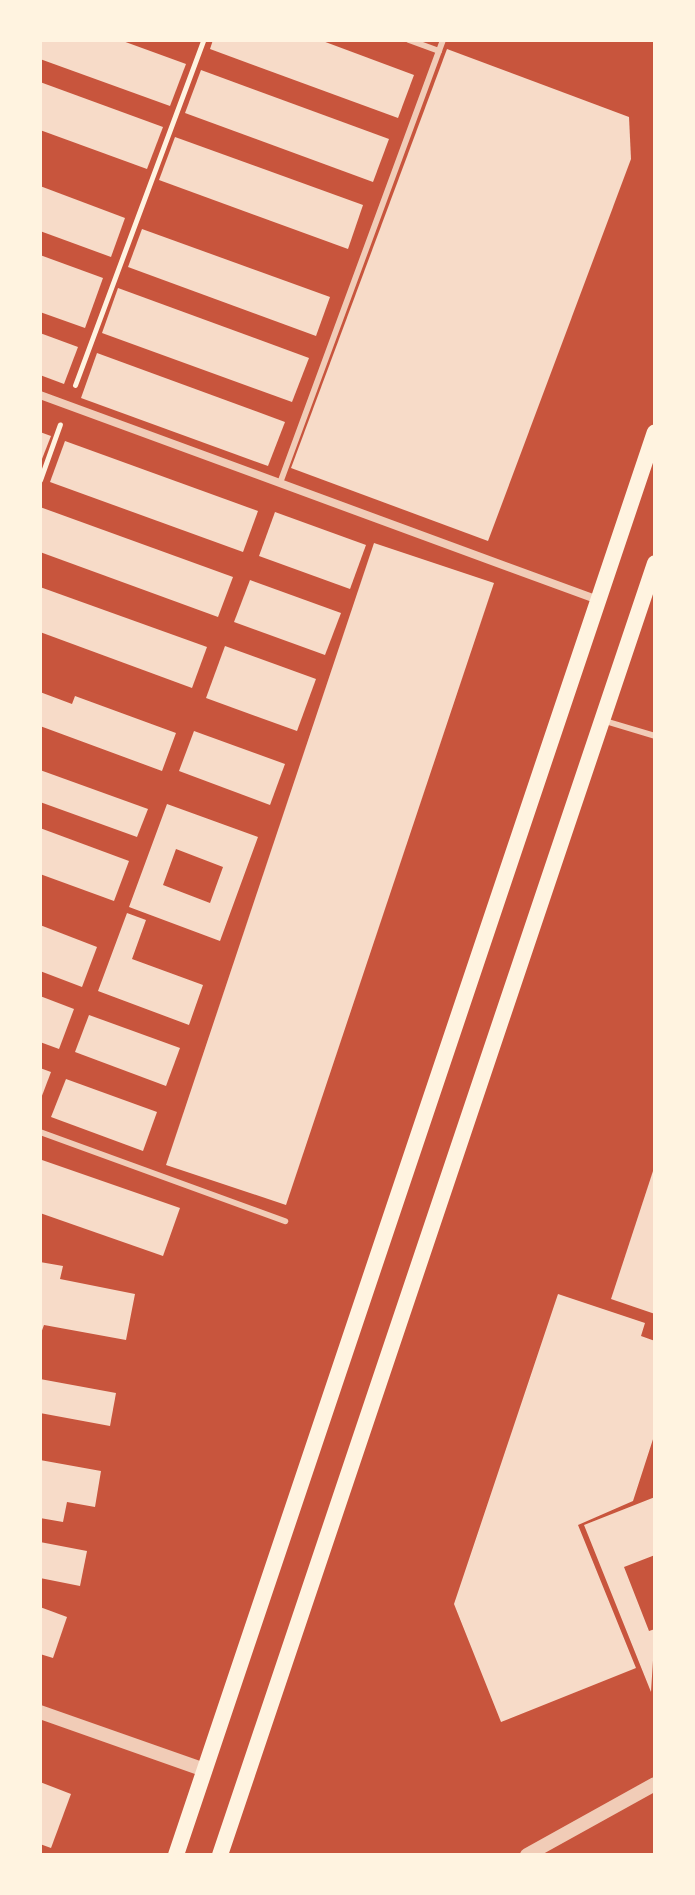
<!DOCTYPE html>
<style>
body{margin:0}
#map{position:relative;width:695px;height:1895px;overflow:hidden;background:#c8553d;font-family:"Alegreya Sans",sans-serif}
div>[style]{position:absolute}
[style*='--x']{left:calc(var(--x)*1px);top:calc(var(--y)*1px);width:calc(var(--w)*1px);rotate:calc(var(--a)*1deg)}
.building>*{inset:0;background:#f7dbc8}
.path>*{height:5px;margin:-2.5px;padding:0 2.5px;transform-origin:2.5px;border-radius:2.5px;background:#fff3e0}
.service>*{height:6px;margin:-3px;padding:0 3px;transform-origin:3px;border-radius:3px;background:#f1ccb7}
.minor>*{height:8px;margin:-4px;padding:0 4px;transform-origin:4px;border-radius:4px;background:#f1ccb7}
.tertiary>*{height:14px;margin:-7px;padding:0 7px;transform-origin:7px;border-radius:7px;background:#f1ccb7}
.secondary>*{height:16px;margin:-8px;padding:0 8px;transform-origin:8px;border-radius:8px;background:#fff3e0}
span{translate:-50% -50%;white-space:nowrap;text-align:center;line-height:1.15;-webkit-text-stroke:8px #fff3e0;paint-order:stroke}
.frame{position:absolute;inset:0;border:42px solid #fff3e0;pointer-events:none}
</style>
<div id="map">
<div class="building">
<i style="clip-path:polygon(40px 40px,120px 40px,186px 64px,170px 106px,40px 59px)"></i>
<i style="clip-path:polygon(213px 40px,320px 40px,414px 75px,398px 118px,210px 49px)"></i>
<i style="clip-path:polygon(447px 49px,629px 117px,631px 159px,488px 541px,291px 468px)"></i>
<i style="clip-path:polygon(201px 70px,389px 139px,373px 182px,185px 113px)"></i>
<i style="clip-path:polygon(40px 82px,163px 127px,147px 169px,40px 130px)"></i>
<i style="clip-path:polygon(175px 137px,363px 205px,348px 249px,159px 180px)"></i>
<i style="clip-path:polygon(40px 186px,125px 218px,111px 257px,40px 231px)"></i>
<i style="clip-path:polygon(142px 229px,330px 297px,316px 336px,128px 267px)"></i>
<i style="clip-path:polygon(40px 255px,103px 278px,85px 328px,40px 312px)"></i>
<i style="clip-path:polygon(118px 288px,309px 358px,292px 402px,102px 333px)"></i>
<i style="clip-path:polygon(40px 333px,78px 347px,64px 384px,40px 375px)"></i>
<i style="clip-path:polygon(97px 353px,285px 422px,268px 466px,81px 398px)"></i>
<i style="clip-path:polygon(40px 432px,51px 436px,40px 464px)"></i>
<i style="clip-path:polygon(65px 441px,258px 511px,243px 552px,50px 482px)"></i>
<i style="clip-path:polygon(40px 507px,233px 577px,218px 617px,40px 552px)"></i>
<i style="clip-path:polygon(275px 512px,366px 545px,350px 589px,259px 556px)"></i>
<i style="clip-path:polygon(374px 543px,494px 583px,286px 1205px,166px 1165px)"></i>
<i style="clip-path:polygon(250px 580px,341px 613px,325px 655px,234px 622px)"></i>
<i style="clip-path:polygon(40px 587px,207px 647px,192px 688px,40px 632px)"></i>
<i style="clip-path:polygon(225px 646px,316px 679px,297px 731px,206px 698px)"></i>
<i style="clip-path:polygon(40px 692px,72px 704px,75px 696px,176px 733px,162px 771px,40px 726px)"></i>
<i style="clip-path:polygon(194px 731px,285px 764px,270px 805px,179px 771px)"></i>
<i style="clip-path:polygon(40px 770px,148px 809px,137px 837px,40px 802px)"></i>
<i style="clip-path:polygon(evenodd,167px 804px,258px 837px,220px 941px,129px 907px,167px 804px,176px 849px,223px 867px,210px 903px,163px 885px,176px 849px)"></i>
<i style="clip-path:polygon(40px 828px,129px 861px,114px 901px,40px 874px)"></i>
<i style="clip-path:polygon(127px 913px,146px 920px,132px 959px,203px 985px,189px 1025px,98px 991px)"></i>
<i style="clip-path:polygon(40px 925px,97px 947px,82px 987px,40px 971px)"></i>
<i style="clip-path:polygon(40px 996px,74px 1009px,59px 1049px,40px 1042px)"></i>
<i style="clip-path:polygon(89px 1015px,180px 1048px,166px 1086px,75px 1052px)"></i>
<i style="clip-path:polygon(40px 1068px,51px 1072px,40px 1101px)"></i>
<i style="clip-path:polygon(66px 1079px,157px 1112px,143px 1151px,51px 1117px)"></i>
<i style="clip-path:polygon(42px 1160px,180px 1208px,163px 1256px,40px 1213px)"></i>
<i style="clip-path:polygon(654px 1168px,655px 1168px,655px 1314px,611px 1299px)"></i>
<i style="clip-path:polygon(40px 1262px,63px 1266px,60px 1279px,135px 1294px,126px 1340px,44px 1325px,40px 1336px)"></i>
<i style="clip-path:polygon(558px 1294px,645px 1323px,641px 1336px,655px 1341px,655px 1433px,633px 1501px,578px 1525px,636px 1668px,501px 1722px,454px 1604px)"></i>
<i style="clip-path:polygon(40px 1379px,116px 1393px,110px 1426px,40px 1413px)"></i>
<i style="clip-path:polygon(40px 1460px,101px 1471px,95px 1507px,67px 1502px,63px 1522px,40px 1518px)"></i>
<i style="clip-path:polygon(655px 1497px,655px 1555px,624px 1567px,649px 1631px,655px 1629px,651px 1692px,584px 1525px)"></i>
<i style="clip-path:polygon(40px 1542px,87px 1551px,80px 1586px,40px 1578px)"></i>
<i style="clip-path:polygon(40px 1607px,67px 1617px,53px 1658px,40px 1654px)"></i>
<i style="clip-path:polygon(40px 1782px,71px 1794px,51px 1848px,40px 1844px)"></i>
</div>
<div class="path">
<i style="--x:75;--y:385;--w:368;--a:-69.6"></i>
<i style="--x:40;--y:480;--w:59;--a:-70.3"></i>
</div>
<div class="service">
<i style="--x:409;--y:40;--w:32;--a:20"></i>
<i style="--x:280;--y:483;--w:472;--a:-69.8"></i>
<i style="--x:605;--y:721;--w:52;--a:16.7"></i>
<i style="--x:40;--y:1132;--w:261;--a:20"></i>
</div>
<div class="minor">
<i style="--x:40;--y:395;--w:594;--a:20.17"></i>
</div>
<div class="tertiary">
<i style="--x:40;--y:1712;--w:175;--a:19.4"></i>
<i style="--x:527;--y:1855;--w:146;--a:-29"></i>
</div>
<div class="secondary">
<i style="--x:176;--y:1855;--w:1501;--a:-71.4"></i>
<i style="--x:220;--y:1855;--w:1363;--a:-71.39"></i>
</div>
<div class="frame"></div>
</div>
